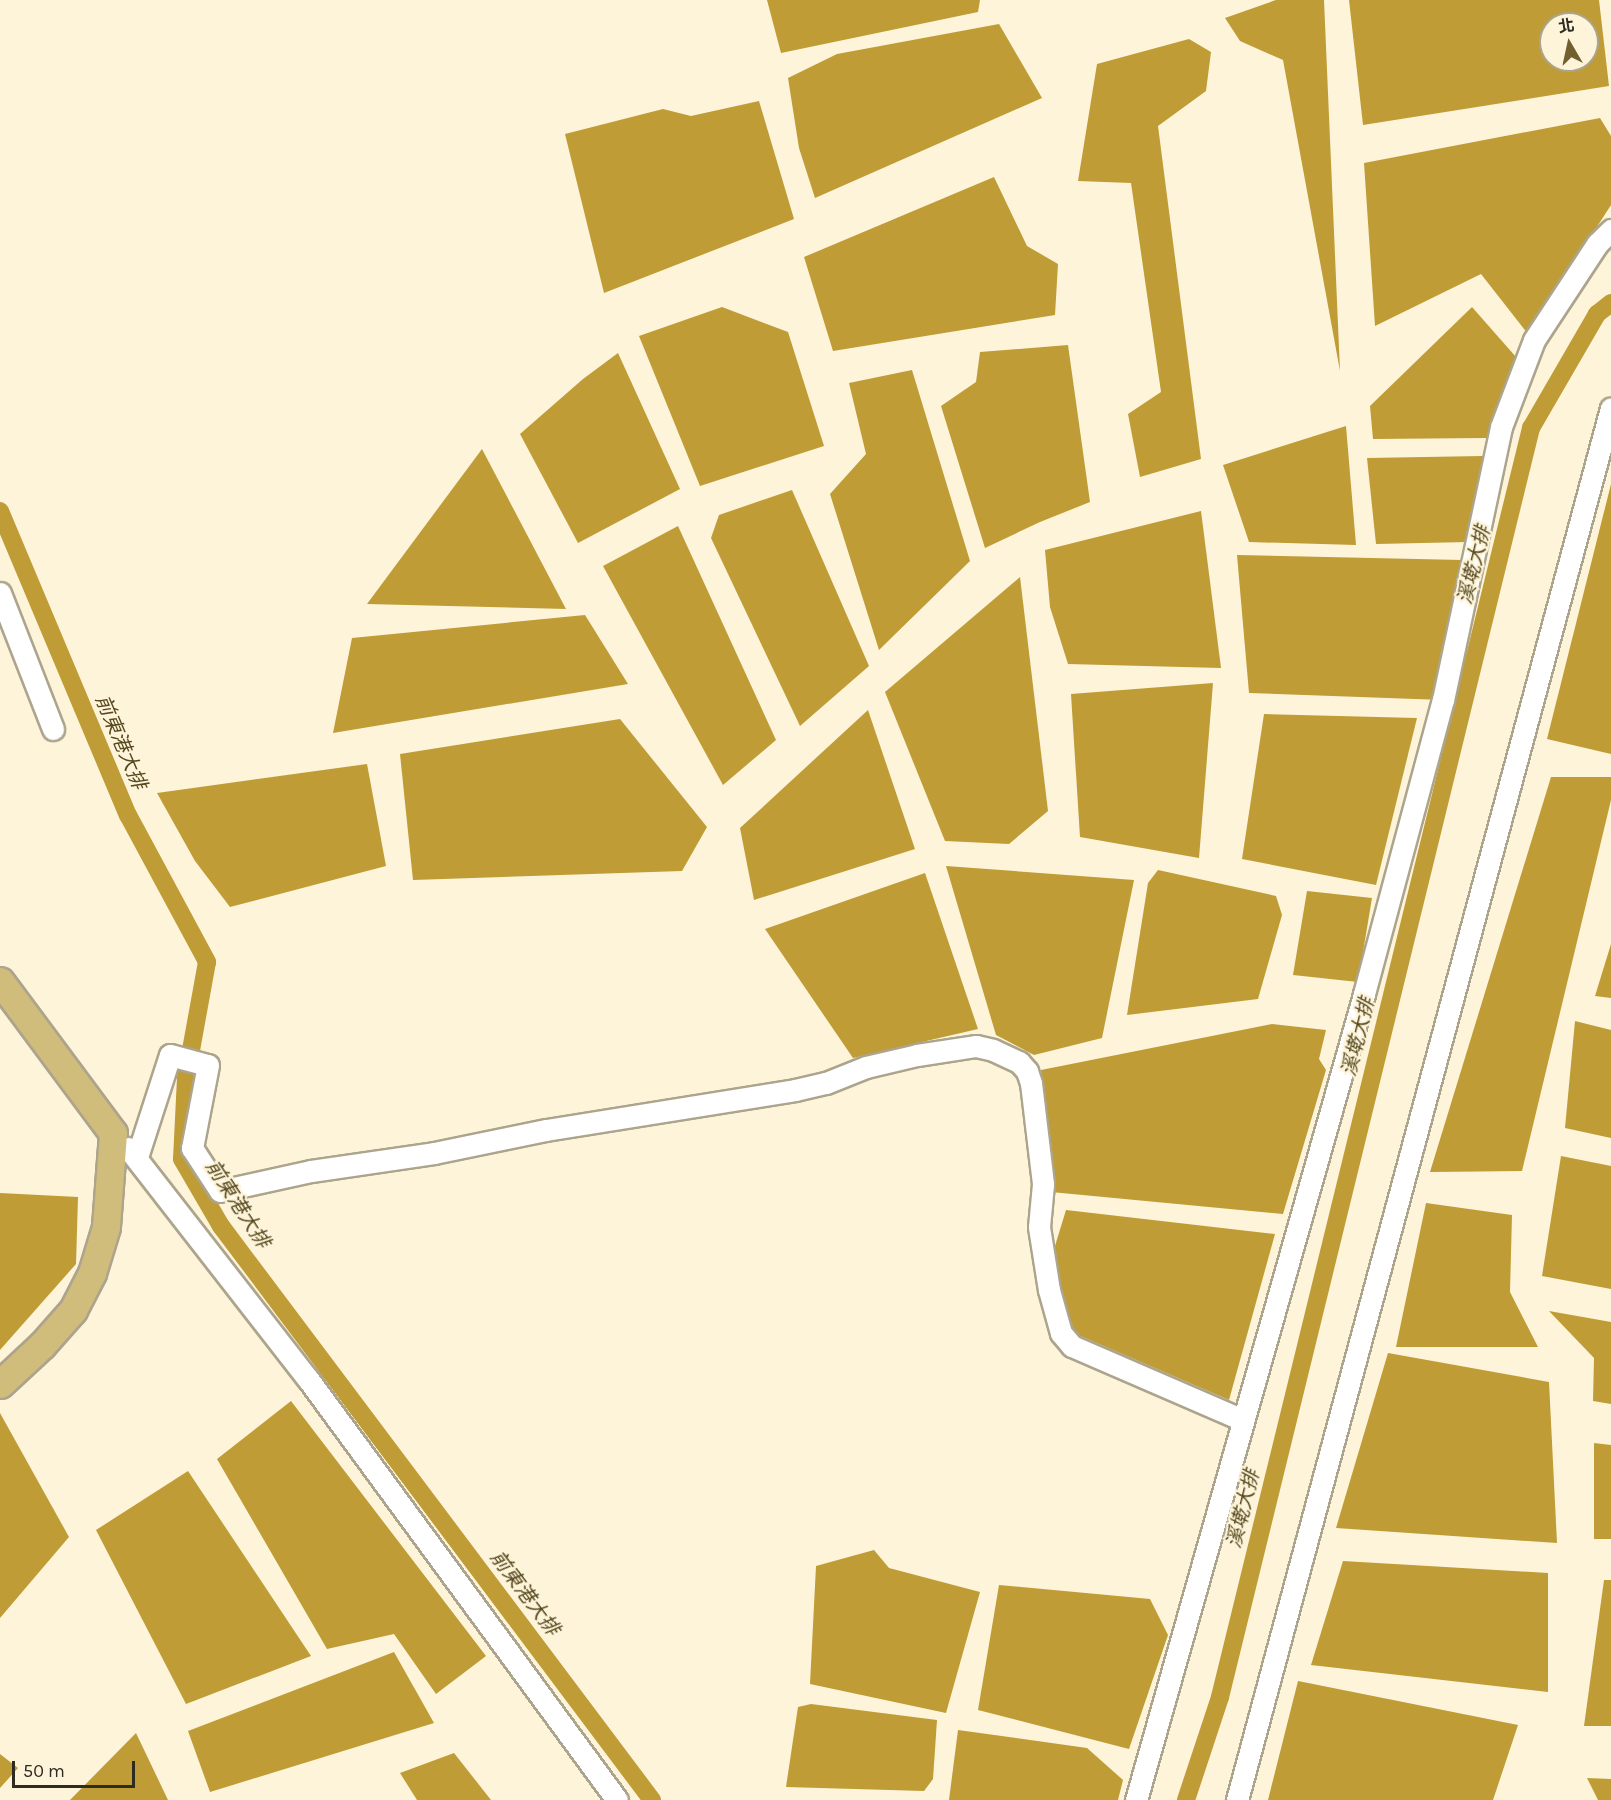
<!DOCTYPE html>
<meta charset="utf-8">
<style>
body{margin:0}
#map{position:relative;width:1611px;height:1800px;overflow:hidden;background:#fdf4da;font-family:Karla,"Noto Sans TC",sans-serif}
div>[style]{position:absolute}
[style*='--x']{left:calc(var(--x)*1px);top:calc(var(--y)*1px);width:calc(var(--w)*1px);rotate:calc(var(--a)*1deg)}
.water>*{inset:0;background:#bf9c35}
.canal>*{height:18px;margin:-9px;padding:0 9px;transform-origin:9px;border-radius:9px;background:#bf9c35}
.roads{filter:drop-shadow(2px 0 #aca48c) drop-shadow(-2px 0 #aca48c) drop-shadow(0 2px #aca48c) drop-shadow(0 -2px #aca48c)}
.minor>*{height:21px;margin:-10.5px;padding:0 10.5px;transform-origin:10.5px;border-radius:10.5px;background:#fff}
.major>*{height:27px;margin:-13.5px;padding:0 13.5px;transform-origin:13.5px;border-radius:13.5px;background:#d0bc7b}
span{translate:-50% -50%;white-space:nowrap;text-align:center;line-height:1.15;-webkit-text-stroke:4.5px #fdf4da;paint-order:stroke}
.water-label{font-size:20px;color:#57491f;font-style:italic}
.north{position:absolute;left:1539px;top:12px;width:60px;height:60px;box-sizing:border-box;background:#fdf4da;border:2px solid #aaa490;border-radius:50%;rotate:351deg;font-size:16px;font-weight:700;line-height:24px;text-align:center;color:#2e2b21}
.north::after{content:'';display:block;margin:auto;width:21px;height:27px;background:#715f2e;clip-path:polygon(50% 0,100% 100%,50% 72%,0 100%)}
.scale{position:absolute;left:12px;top:1761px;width:123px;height:27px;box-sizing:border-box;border:3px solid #2e2b21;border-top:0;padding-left:8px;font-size:18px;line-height:21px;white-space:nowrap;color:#2e2b21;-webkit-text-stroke:4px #fdf4da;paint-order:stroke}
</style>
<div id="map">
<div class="water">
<i style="clip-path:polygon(767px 0,980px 0,978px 12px,781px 53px)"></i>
<i style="clip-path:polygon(1276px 0,1324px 0,1340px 371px,1283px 60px,1240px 41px,1225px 18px)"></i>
<i style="clip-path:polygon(evenodd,1349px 0,1599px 0,1609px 86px,1363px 125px,1349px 0,1551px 24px,1587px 24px,1587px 60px,1551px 60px,1551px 24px)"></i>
<i style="clip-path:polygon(999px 24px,1042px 98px,815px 198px,799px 148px,788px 78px,837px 54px)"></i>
<i style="clip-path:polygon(1189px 39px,1211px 52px,1206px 91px,1158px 126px,1201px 459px,1140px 477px,1128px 414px,1161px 392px,1131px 183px,1078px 181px,1097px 64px)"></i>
<i style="clip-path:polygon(759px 101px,794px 219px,604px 293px,565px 134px,663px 109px,691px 116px)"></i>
<i style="clip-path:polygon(1600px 118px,1611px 136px,1611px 205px,1528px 334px,1481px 274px,1375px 326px,1364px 163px)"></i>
<i style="clip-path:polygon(994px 177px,1027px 246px,1058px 264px,1055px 315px,833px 351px,804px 257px)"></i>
<i style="clip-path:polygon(722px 307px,788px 332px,824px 446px,700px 486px,639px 336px)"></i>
<i style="clip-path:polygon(1472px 307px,1516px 357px,1487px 438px,1373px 439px,1370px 406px)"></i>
<i style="clip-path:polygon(1068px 345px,1090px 502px,1040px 522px,985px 548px,941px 406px,976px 382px,980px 352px)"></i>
<i style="clip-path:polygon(618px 353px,680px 489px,578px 543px,520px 434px,583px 379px)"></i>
<i style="clip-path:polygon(912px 370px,970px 561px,879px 650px,830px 494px,866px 454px,849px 383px)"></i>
<i style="clip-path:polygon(1346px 426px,1356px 545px,1249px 542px,1223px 465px)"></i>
<i style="clip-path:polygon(482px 449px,566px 609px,367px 604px)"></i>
<i style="clip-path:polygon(1483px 456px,1468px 542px,1376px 544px,1367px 458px)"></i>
<i style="clip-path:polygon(1611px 484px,1611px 754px,1547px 739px)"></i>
<i style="clip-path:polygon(792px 490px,869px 666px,800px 726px,711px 538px,719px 515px)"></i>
<i style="clip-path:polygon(1201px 511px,1221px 668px,1068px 664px,1050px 607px,1045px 550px)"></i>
<i style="clip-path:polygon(678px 526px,776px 740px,723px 785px,603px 566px)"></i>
<i style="clip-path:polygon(1237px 555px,1462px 560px,1443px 700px,1249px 693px)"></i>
<i style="clip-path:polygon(1020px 577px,1048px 811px,1009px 844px,945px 841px,885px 692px)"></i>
<i style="clip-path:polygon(585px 615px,628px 684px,333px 733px,352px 638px)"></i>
<i style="clip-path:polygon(1213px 683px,1199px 858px,1080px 837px,1071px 694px)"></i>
<i style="clip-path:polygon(868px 710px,915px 849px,754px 900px,740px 828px)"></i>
<i style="clip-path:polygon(1264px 714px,1417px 718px,1376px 885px,1242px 859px)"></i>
<i style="clip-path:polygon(620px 719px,707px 827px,682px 871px,413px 880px,400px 754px)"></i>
<i style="clip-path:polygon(367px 764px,386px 866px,230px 907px,195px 861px,157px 793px)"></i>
<i style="clip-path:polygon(1551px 777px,1611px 777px,1611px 800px,1522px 1171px,1430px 1172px)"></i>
<i style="clip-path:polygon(946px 866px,1134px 880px,1102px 1038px,1034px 1055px,996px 1035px)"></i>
<i style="clip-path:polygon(1158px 870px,1276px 896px,1282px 915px,1258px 999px,1127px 1015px,1148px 883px)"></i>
<i style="clip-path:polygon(925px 873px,978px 1029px,853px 1058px,765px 929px)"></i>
<i style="clip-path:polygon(1307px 891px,1372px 898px,1358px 982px,1293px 975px)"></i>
<i style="clip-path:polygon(1611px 944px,1611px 998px,1595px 996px)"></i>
<i style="clip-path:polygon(1575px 1021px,1611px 1030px,1611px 1138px,1565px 1128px)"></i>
<i style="clip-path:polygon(1272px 1024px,1326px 1030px,1319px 1059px,1326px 1070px,1283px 1214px,1051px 1192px,1041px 1070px)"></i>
<i style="clip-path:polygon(1561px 1156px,1611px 1166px,1611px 1289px,1542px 1276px)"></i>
<i style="clip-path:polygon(0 1193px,78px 1197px,76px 1264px,0 1350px)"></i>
<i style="clip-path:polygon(1426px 1203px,1512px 1215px,1510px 1292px,1538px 1347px,1396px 1347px)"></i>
<i style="clip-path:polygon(1066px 1210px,1275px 1234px,1229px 1400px,1062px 1328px,1055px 1246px)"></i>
<i style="clip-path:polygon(1549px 1311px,1611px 1322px,1611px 1404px,1593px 1401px,1594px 1358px)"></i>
<i style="clip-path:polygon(1388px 1353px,1549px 1382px,1557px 1543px,1336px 1528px)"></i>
<i style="clip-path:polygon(291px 1401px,486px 1656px,436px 1694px,394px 1634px,327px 1649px,217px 1459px)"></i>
<i style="clip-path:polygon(0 1413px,69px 1537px,0 1618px)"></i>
<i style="clip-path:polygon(1594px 1443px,1611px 1445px,1611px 1539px,1594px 1539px)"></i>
<i style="clip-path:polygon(188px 1471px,311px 1656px,186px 1704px,96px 1530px)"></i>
<i style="clip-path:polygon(874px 1550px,889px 1568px,980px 1592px,946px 1713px,810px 1684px,816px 1566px)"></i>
<i style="clip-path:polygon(1343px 1561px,1548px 1573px,1548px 1692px,1311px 1665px)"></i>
<i style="clip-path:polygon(1604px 1580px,1611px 1580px,1611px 1726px,1584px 1726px)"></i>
<i style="clip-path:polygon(999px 1585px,1150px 1599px,1168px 1635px,1129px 1749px,978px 1710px)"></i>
<i style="clip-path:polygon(394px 1652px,434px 1723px,210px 1792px,188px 1731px)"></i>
<i style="clip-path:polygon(1298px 1681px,1518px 1725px,1493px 1800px,1268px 1800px)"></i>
<i style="clip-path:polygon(811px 1704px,937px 1720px,933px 1779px,924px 1791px,786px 1787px,798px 1707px)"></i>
<i style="clip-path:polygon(958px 1730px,1087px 1748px,1123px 1780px,1118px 1800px,949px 1800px)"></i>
<i style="clip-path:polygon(136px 1733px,168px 1800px,70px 1800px)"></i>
<i style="clip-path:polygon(454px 1753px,491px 1800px,417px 1800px,400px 1773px)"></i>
<i style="clip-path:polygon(0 1754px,18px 1768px,0 1788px)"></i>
<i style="clip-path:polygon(1587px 1778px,1611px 1779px,1611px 1800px,1598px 1800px)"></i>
</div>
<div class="canal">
<i style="--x:0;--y:511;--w:330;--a:67.2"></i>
<i style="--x:128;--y:815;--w:167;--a:61.7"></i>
<i style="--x:207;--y:962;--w:118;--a:100.3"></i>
<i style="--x:186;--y:1078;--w:81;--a:92.8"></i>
<i style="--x:182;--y:1159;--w:78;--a:59.8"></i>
<i style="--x:221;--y:1226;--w:718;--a:53.1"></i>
<i style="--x:1186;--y:1800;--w:108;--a:-71.7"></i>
<i style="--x:1220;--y:1697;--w:1307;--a:-76.23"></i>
<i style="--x:1531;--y:428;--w:132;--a:-59.9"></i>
<i style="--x:1597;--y:314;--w:18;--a:-38"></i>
</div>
<div class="roads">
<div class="minor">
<i style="--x:0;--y:593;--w:146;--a:68.7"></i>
<i style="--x:128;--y:1148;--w:293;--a:52.1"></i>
<i style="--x:308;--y:1379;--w:522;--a:53.72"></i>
<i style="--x:137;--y:1157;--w:107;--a:-72.1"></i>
<i style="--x:170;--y:1055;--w:39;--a:15"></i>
<i style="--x:208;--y:1065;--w:85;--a:100.9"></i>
<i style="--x:192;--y:1148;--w:51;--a:56.9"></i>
<i style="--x:220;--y:1191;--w:93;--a:-12.4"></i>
<i style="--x:311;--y:1171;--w:124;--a:-8.3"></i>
<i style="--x:434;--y:1153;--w:114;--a:-11.6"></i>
<i style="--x:546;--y:1130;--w:252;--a:-9.1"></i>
<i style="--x:795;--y:1090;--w:32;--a:-13"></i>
<i style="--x:826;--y:1083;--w:43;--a:-21.8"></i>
<i style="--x:866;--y:1067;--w:52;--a:-13.2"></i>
<i style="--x:917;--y:1055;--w:60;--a:-8.7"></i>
<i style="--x:976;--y:1046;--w:17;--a:13"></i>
<i style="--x:993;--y:1050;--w:29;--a:25"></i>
<i style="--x:1019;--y:1062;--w:12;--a:48"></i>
<i style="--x:1027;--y:1071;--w:13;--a:72"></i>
<i style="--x:1031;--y:1083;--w:102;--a:83.2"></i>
<i style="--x:1043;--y:1184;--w:43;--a:95.3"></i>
<i style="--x:1039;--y:1227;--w:64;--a:81"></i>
<i style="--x:1049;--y:1290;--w:45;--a:74.4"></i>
<i style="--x:1061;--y:1333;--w:17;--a:50"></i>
<i style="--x:1072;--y:1346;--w:186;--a:23.4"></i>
<i style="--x:1136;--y:1800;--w:838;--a:-74.2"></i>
<i style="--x:1364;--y:994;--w:304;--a:-75"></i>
<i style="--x:1443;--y:700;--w:279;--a:-78"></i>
<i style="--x:1501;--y:427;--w:93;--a:-69.2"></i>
<i style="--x:1534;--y:340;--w:115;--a:-56.7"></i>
<i style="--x:1597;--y:244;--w:20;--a:-45"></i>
<i style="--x:1237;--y:1800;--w:1441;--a:-74.96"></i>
</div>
<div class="major">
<i style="--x:0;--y:981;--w:189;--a:53.4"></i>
<i style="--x:113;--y:1133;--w:94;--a:94.3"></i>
<i style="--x:106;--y:1227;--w:48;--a:106.9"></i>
<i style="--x:92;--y:1273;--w:42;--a:117.2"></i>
<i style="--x:73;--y:1310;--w:47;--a:131.5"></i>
<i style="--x:42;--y:1345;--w:57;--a:137.1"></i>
</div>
</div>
<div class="water-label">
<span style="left:1474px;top:565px;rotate:-76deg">溪墘大排</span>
<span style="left:121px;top:742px;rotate:67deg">前東港大排</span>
<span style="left:1358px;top:1037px;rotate:-76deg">溪墘大排</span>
<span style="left:238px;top:1204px;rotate:57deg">前東港大排</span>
<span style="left:1243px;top:1509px;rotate:-76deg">溪墘大排</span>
<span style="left:525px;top:1593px;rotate:53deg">前東港大排</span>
</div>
<div class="north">北</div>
<div class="scale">50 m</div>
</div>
